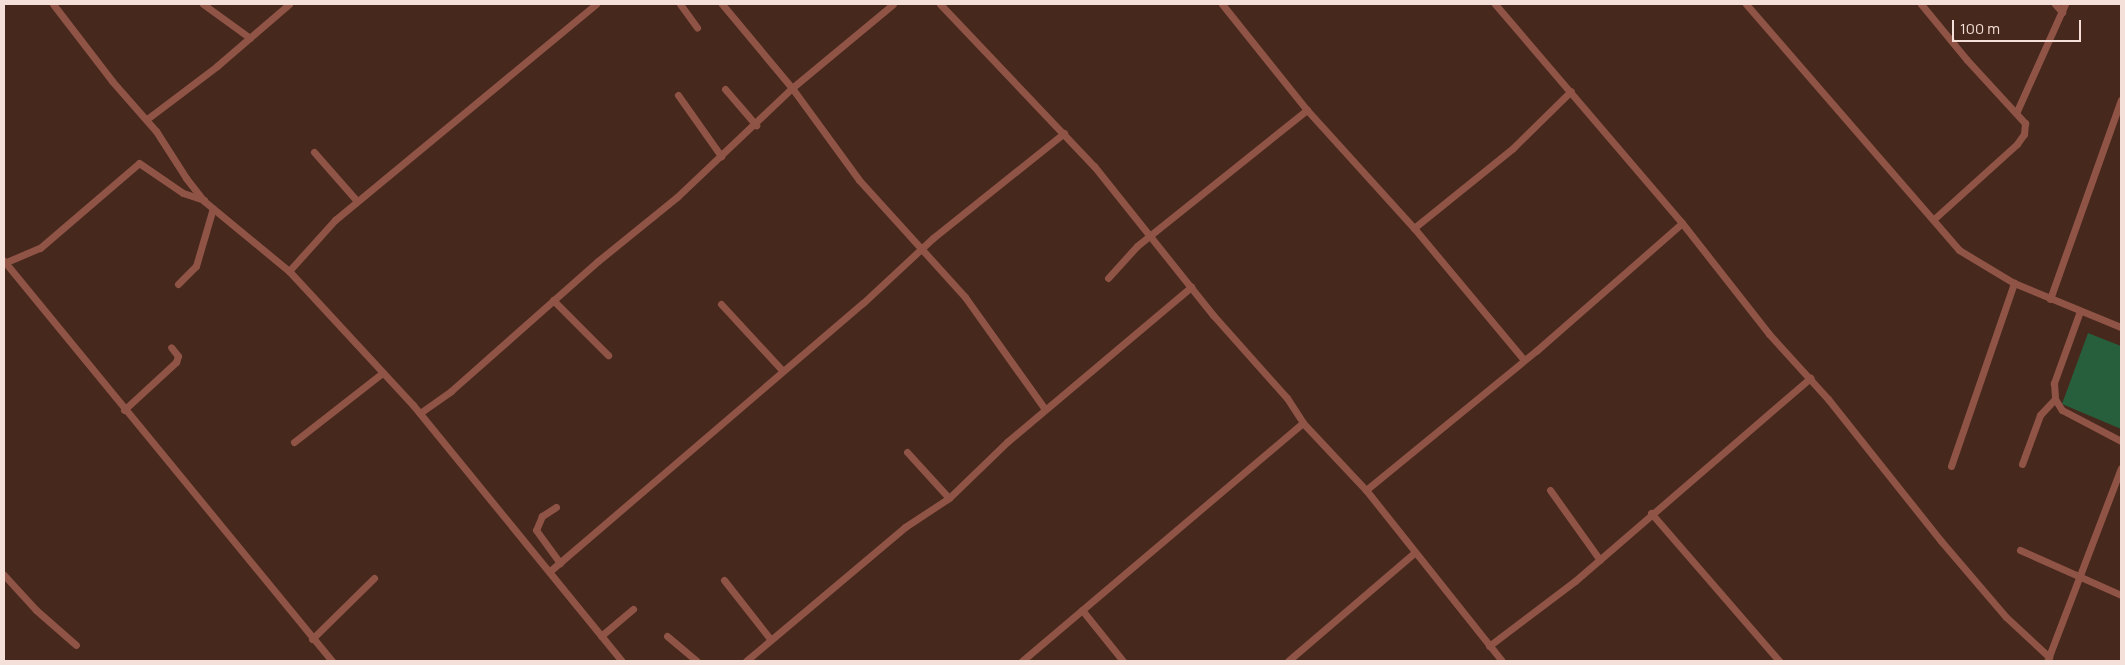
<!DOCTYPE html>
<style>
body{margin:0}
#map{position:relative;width:2125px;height:665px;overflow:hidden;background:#47281d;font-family:Manrope,sans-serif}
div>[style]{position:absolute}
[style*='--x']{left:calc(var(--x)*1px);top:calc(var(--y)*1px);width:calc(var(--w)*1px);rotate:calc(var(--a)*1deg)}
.green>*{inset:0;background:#275e3b}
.minor>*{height:7px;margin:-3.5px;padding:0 3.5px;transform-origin:3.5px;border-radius:3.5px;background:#905447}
span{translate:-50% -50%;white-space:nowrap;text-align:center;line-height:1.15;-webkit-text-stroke:4px #47281d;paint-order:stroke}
.frame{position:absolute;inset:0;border:5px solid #f4e0d8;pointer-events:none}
.scale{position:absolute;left:1952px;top:20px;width:129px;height:22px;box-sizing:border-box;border:2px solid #f4e0d8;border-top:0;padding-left:6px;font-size:15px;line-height:18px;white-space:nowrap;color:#f4e0d8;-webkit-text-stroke:4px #47281d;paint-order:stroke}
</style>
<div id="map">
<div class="green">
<i style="clip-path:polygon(2088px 333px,2121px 346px,2121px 429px,2062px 404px)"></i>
</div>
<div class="minor">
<i style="--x:53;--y:4;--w:97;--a:52.5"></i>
<i style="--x:112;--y:81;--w:67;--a:48.7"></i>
<i style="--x:156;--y:131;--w:56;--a:57.4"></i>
<i style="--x:186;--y:178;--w:29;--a:52"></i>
<i style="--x:204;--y:201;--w:110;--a:39.5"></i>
<i style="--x:289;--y:271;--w:183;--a:47.2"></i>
<i style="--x:413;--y:405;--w:330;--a:50.8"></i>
<i style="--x:203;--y:4;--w:58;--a:35.9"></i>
<i style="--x:680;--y:4;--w:29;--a:54"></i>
<i style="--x:722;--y:4;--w:109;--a:50.2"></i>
<i style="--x:792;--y:88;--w:114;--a:53.9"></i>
<i style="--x:859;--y:180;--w:158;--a:47.8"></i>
<i style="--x:965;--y:297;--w:138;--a:54.5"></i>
<i style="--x:940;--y:4;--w:224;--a:46.5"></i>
<i style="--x:1094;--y:166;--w:191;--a:51.4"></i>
<i style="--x:1213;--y:315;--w:111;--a:48.3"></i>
<i style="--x:1287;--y:398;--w:30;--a:57"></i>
<i style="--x:1303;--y:423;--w:92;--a:46.8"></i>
<i style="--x:1366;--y:490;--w:218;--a:51.5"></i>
<i style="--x:1222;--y:4;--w:136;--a:51.3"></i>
<i style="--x:1307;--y:110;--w:159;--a:47.8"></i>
<i style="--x:1414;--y:228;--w:170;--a:50.2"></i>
<i style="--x:1495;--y:4;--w:288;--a:49.5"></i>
<i style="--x:1682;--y:223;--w:141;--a:51.9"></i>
<i style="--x:1769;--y:334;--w:88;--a:47.8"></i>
<i style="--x:1828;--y:399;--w:181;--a:51.5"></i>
<i style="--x:1941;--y:541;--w:100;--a:49.5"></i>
<i style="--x:2006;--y:617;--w:59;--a:42.9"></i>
<i style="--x:1746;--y:4;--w:325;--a:49.1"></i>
<i style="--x:1959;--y:250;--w:64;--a:31"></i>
<i style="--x:2014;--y:283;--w:116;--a:22.4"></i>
<i style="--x:1921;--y:4;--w:72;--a:50.6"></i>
<i style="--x:1967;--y:60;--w:86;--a:47.4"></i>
<i style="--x:2025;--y:123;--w:11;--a:95"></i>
<i style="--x:2024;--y:134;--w:12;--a:125"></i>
<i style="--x:2017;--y:144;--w:113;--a:137.9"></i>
<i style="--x:2055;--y:4;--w:11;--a:49"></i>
<i style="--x:725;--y:89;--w:48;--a:49.3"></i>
<i style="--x:678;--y:95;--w:75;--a:54.8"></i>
<i style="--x:2017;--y:111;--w:117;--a:-65.8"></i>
<i style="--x:147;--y:119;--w:88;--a:-37.1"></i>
<i style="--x:217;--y:66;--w:95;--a:-40.7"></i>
<i style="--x:314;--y:152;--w:65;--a:48.7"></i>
<i style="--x:1414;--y:228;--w:127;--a:-38.9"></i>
<i style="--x:1513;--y:148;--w:81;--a:-44.5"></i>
<i style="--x:4;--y:261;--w:517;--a:50.65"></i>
<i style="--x:4;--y:263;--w:39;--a:-23"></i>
<i style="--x:40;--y:248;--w:130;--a:-40.6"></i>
<i style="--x:139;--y:163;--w:53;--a:34.3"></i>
<i style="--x:183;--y:193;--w:22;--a:18"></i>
<i style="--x:289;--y:271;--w:69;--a:-48"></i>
<i style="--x:335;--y:220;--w:339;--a:-39.6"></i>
<i style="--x:1108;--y:278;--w:43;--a:-47.8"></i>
<i style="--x:1137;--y:246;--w:218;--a:-38.7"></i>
<i style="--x:178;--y:284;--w:25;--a:-45"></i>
<i style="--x:196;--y:266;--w:60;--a:-73.7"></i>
<i style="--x:2050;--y:299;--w:211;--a:-70.4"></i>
<i style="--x:553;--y:300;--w:78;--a:45"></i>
<i style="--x:721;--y:304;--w:90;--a:47.3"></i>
<i style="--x:2080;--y:311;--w:77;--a:109.9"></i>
<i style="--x:2054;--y:383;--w:16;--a:86"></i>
<i style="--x:2055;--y:399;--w:13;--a:58"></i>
<i style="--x:2062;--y:410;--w:67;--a:27.7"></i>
<i style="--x:124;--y:410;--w:71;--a:-42.7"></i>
<i style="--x:176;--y:362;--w:6;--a:-72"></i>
<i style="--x:178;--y:356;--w:11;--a:-128"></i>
<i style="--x:420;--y:413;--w:38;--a:-35"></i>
<i style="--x:451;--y:391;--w:196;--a:-41.5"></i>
<i style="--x:598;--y:261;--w:102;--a:-39"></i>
<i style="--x:677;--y:197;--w:158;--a:-43.5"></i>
<i style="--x:792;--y:88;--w:131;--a:-39.7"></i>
<i style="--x:294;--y:442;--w:110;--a:-38"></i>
<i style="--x:907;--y:452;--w:62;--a:47.6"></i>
<i style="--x:2022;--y:464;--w:52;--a:-69.8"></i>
<i style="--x:2040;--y:415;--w:22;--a:-47"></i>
<i style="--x:1951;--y:466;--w:194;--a:-71"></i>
<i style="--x:1366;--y:490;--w:220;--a:-39.3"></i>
<i style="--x:1536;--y:351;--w:194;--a:-41.2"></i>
<i style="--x:1550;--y:490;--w:86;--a:54.5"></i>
<i style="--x:556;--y:507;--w:17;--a:147"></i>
<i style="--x:542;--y:516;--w:15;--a:113"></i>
<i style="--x:536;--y:530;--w:41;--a:54"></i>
<i style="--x:1651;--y:513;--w:196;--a:49.1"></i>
<i style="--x:2020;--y:550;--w:111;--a:24"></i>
<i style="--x:550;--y:571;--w:412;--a:-40.6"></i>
<i style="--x:863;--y:303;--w:96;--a:-42.9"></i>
<i style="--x:933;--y:238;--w:168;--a:-38.7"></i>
<i style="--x:4;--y:575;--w:47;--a:47.6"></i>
<i style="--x:36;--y:610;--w:53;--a:41.2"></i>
<i style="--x:724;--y:580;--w:76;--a:51.9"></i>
<i style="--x:1082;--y:610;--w:65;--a:51.2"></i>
<i style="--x:601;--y:636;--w:42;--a:-40.2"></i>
<i style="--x:667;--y:636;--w:39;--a:40"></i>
<i style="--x:312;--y:639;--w:87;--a:-44.5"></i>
<i style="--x:1489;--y:646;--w:108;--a:-37.1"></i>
<i style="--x:1575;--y:581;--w:311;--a:-40.8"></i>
<i style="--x:2048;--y:659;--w:204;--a:-69.1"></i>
<i style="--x:746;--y:661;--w:208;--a:-40.1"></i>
<i style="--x:905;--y:527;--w:53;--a:-33.4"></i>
<i style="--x:949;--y:498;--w:81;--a:-44"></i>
<i style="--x:1007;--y:442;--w:241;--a:-40.1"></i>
<i style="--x:1022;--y:661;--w:368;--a:-40.3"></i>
<i style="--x:1288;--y:661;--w:166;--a:-40.6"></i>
</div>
<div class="frame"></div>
<div class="scale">100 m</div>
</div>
